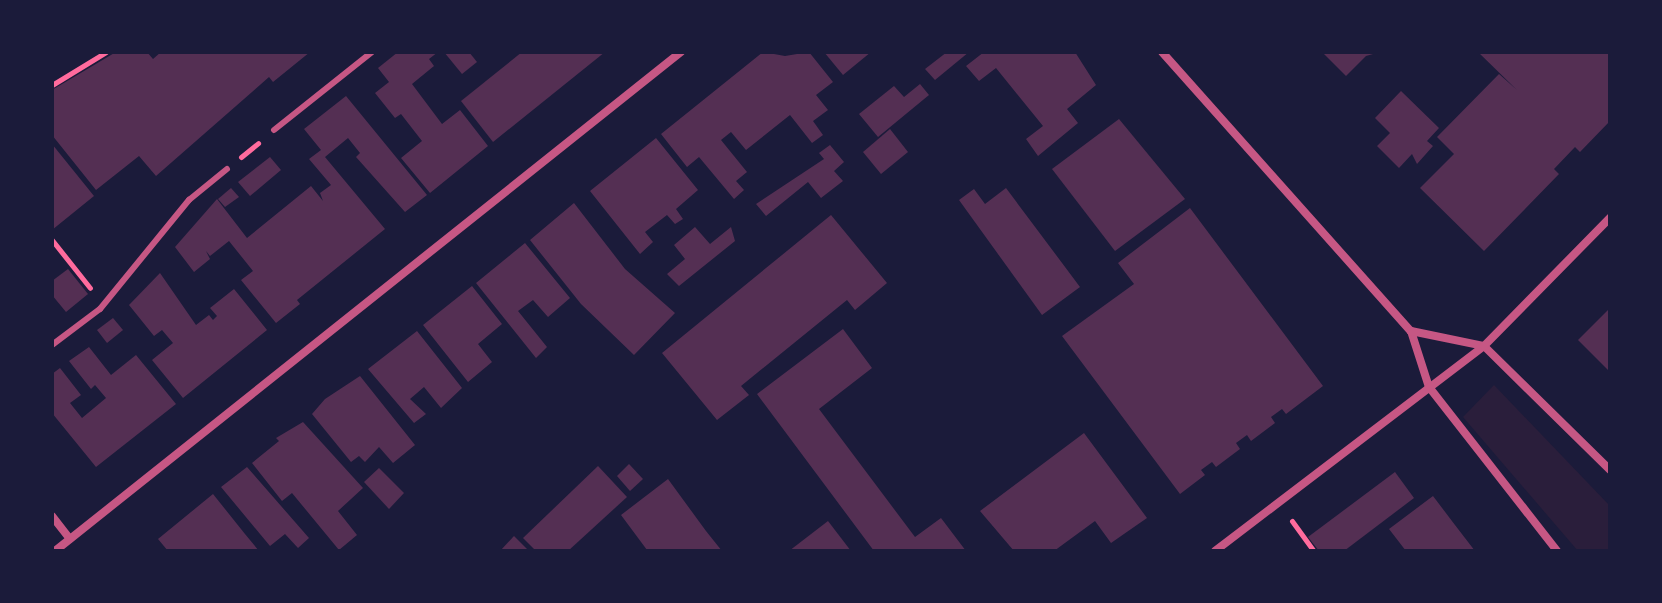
<!DOCTYPE html>
<style>
body{margin:0}
#map{position:relative;width:1662px;height:603px;overflow:hidden;background:#1b1b3a;font-family:Figtree,sans-serif}
div>[style]{position:absolute}
[style*='--x']{left:calc(var(--x)*1px);top:calc(var(--y)*1px);width:calc(var(--w)*1px);rotate:calc(var(--a)*1deg)}
.green>*{inset:0;background:#2a1e3b}
.building>*{inset:0;background:#542f53}
.path>*{height:5px;margin:-2.5px;padding:0 2.5px;transform-origin:2.5px;border-radius:2.5px;background:#ff6b9d}
.service>*{height:6px;margin:-3px;padding:0 3px;transform-origin:3px;border-radius:3px;background:#c65784}
.minor>*{height:8px;margin:-4px;padding:0 4px;transform-origin:4px;border-radius:4px;background:#c65784}
span{translate:-50% -50%;white-space:nowrap;text-align:center;line-height:1.15;-webkit-text-stroke:6px #1b1b3a;paint-order:stroke}
.frame{position:absolute;inset:0;border:54px solid #1b1b3a;pointer-events:none}
</style>
<div id="map">
<div class="green">
<i style="clip-path:polygon(1494px 385px,1610px 506px,1610px 551px,1578px 551px,1463px 417px)"></i>
</div>
<div class="building">
<i style="clip-path:polygon(116px 52px,147px 52px,153px 59px,161px 52px,310px 52px,273px 82px,269px 77px,156px 176px,139px 156px,96px 190px,52px 135px,52px 90px)"></i>
<i style="clip-path:polygon(398px 52px,438px 52px,429px 59px,434px 66px,412px 84px,442px 124px,460px 110px,488px 146px,430px 193px,401px 158px,422px 141px,401px 114px,395px 118px,375px 93px,389px 82px,378px 68px)"></i>
<i style="clip-path:polygon(444px 52px,469px 52px,477px 62px,462px 74px)"></i>
<i style="clip-path:polygon(522px 52px,605px 52px,493px 142px,461px 101px)"></i>
<i style="clip-path:polygon(763px 52px,785px 56px,809px 52px,833px 82px,816px 95px,828px 110px,813px 121px,823px 135px,812px 143px,790px 115px,746px 150px,731px 132px,721px 140px,747px 172px,736px 181px,744px 190px,734px 199px,699px 157px,687px 167px,661px 134px)"></i>
<i style="clip-path:polygon(824px 52px,871px 52px,843px 75px)"></i>
<i style="clip-path:polygon(947px 52px,969px 52px,935px 80px,925px 69px)"></i>
<i style="clip-path:polygon(984px 52px,1075px 52px,1096px 85px,1067px 109px,1078px 123px,1038px 156px,1026px 139px,1043px 126px,996px 68px,979px 81px,966px 66px)"></i>
<i style="clip-path:polygon(1322px 52px,1380px 52px,1366px 56px,1346px 76px)"></i>
<i style="clip-path:polygon(1478px 52px,1610px 52px,1610px 121px,1580px 152px,1575px 147px,1554px 169px,1559px 174px,1484px 251px,1420px 188px,1454px 154px,1437px 137px,1499px 74px,1517px 90px)"></i>
<i style="clip-path:polygon(920px 84px,929px 95px,878px 137px,859px 114px,894px 86px,904px 97px)"></i>
<i style="clip-path:polygon(1401px 91px,1439px 128px,1427px 141px,1433px 146px,1417px 164px,1412px 154px,1399px 168px,1377px 146px,1390px 133px,1375px 118px)"></i>
<i style="clip-path:polygon(346px 96px,427px 195px,405px 212px,356px 157px,360px 153px,348px 138px,325px 157px,385px 229px,297px 300px,300px 304px,276px 323px,241px 280px,253px 271px,229px 241px,210px 256px,206px 251px,210px 259px,194px 272px,175px 247px,217px 199px,247px 238px,311px 186px,323px 201px,320px 193px,331px 185px,309px 159px,321px 150px,304px 129px)"></i>
<i style="clip-path:polygon(1119px 119px,1185px 199px,1115px 251px,1052px 169px)"></i>
<i style="clip-path:polygon(890px 129px,908px 152px,881px 174px,863px 152px)"></i>
<i style="clip-path:polygon(656px 138px,698px 190px,676px 209px,683px 219px,675px 224px,667px 215px,645px 232px,653px 242px,640px 254px,590px 191px)"></i>
<i style="clip-path:polygon(52px 144px,94px 196px,52px 230px)"></i>
<i style="clip-path:polygon(830px 145px,844px 162px,834px 171px,843px 181px,821px 198px,808px 182px,766px 216px,756px 204px,824px 159px,819px 153px)"></i>
<i style="clip-path:polygon(270px 157px,281px 170px,250px 196px,238px 182px)"></i>
<i style="clip-path:polygon(231px 188px,239px 197px,225px 207px,218px 199px)"></i>
<i style="clip-path:polygon(1006px 188px,1080px 287px,1042px 315px,959px 200px,974px 189px,985px 204px)"></i>
<i style="clip-path:polygon(574px 203px,625px 269px,675px 313px,634px 355px,581px 304px,530px 240px)"></i>
<i style="clip-path:polygon(1190px 208px,1323px 386px,1286px 414px,1282px 409px,1271px 417px,1275px 423px,1251px 441px,1247px 435px,1236px 443px,1240px 449px,1216px 467px,1212px 462px,1201px 470px,1205px 475px,1180px 494px,1062px 336px,1134px 284px,1118px 263px)"></i>
<i style="clip-path:polygon(831px 215px,887px 283px,855px 310px,847px 300px,741px 386px,749px 395px,717px 420px,662px 353px)"></i>
<i style="clip-path:polygon(695px 227px,710px 244px,731px 227px,735px 241px,679px 286px,667px 274px,685px 259px,674px 245px)"></i>
<i style="clip-path:polygon(525px 243px,570px 298px,548px 317px,533px 300px,518px 311px,547px 347px,536px 358px,476px 283px)"></i>
<i style="clip-path:polygon(68px 269px,88px 294px,66px 312px,52px 295px,52px 281px)"></i>
<i style="clip-path:polygon(160px 273px,196px 325px,209px 315px,213px 320px,217px 316px,210px 308px,234px 289px,267px 330px,183px 398px,152px 360px,173px 343px,162px 330px,154px 336px,129px 305px)"></i>
<i style="clip-path:polygon(472px 286px,502px 324px,478px 344px,492px 362px,468px 382px,423px 325px)"></i>
<i style="clip-path:polygon(1610px 308px,1610px 372px,1578px 340px)"></i>
<i style="clip-path:polygon(113px 318px,123px 330px,107px 343px,97px 330px)"></i>
<i style="clip-path:polygon(843px 329px,872px 368px,819px 409px,915px 537px,941px 518px,966px 551px,874px 551px,757px 394px)"></i>
<i style="clip-path:polygon(417px 331px,462px 388px,441px 408px,424px 387px,410px 399px,426px 414px,414px 423px,368px 369px)"></i>
<i style="clip-path:polygon(89px 347px,111px 375px,136px 355px,176px 404px,96px 467px,52px 413px,52px 374px,60px 368px,81px 395px,70px 403px,82px 418px,106px 398px,95px 385px,91px 389px,69px 361px)"></i>
<i style="clip-path:polygon(360px 376px,415px 445px,393px 463px,379px 447px,365px 462px,359px 456px,351px 462px,312px 414px,325px 399px)"></i>
<i style="clip-path:polygon(303px 422px,363px 488px,338px 511px,357px 535px,339px 550px,292px 493px,282px 501px,252px 463px,279px 441px,276px 438px)"></i>
<i style="clip-path:polygon(1084px 433px,1147px 518px,1111px 543px,1095px 521px,1054px 551px,1014px 551px,980px 511px)"></i>
<i style="clip-path:polygon(629px 464px,643px 479px,630px 491px,617px 476px)"></i>
<i style="clip-path:polygon(598px 466px,627px 497px,568px 551px,536px 551px,523px 538px)"></i>
<i style="clip-path:polygon(247px 467px,309px 538px,298px 548px,285px 534px,270px 546px,221px 487px)"></i>
<i style="clip-path:polygon(379px 468px,404px 493px,389px 509px,364px 482px)"></i>
<i style="clip-path:polygon(1395px 472px,1414px 498px,1344px 551px,1319px 551px,1308px 537px)"></i>
<i style="clip-path:polygon(668px 479px,706px 531px,722px 551px,647px 550px,621px 515px)"></i>
<i style="clip-path:polygon(213px 494px,245px 534px,259px 551px,168px 551px,158px 539px)"></i>
<i style="clip-path:polygon(1433px 496px,1455px 525px,1475px 551px,1406px 551px,1389px 529px)"></i>
<i style="clip-path:polygon(828px 521px,851px 551px,789px 551px)"></i>
<i style="clip-path:polygon(514px 536px,529px 551px,500px 551px)"></i>
</div>
<div class="path">
<i style="--x:52;--y:85;--w:63;--a:-31.4"></i>
<i style="--x:241;--y:157;--w:22;--a:-39"></i>
<i style="--x:52;--y:240;--w:61;--a:51.6"></i>
<i style="--x:1292;--y:521;--w:37;--a:54"></i>
</div>
<div class="service">
<i style="--x:274;--y:130;--w:125;--a:-38.5"></i>
<i style="--x:52;--y:345;--w:60;--a:-36.9"></i>
<i style="--x:100;--y:309;--w:141;--a:-50.8"></i>
<i style="--x:189;--y:200;--w:49;--a:-39.2"></i>
</div>
<div class="minor">
<i style="--x:1162;--y:52;--w:374;--a:48.3"></i>
<i style="--x:1411;--y:331;--w:59;--a:72.2"></i>
<i style="--x:1429;--y:387;--w:208;--a:52"></i>
<i style="--x:1411;--y:331;--w:75;--a:11.6"></i>
<i style="--x:1484;--y:346;--w:177;--a:44.5"></i>
<i style="--x:52;--y:516;--w:29;--a:52"></i>
<i style="--x:55;--y:551;--w:801;--a:-38.56"></i>
<i style="--x:1215;--y:551;--w:338;--a:-37.3"></i>
<i style="--x:1484;--y:346;--w:180;--a:-45.5"></i>
</div>
<div class="frame"></div>
</div>
